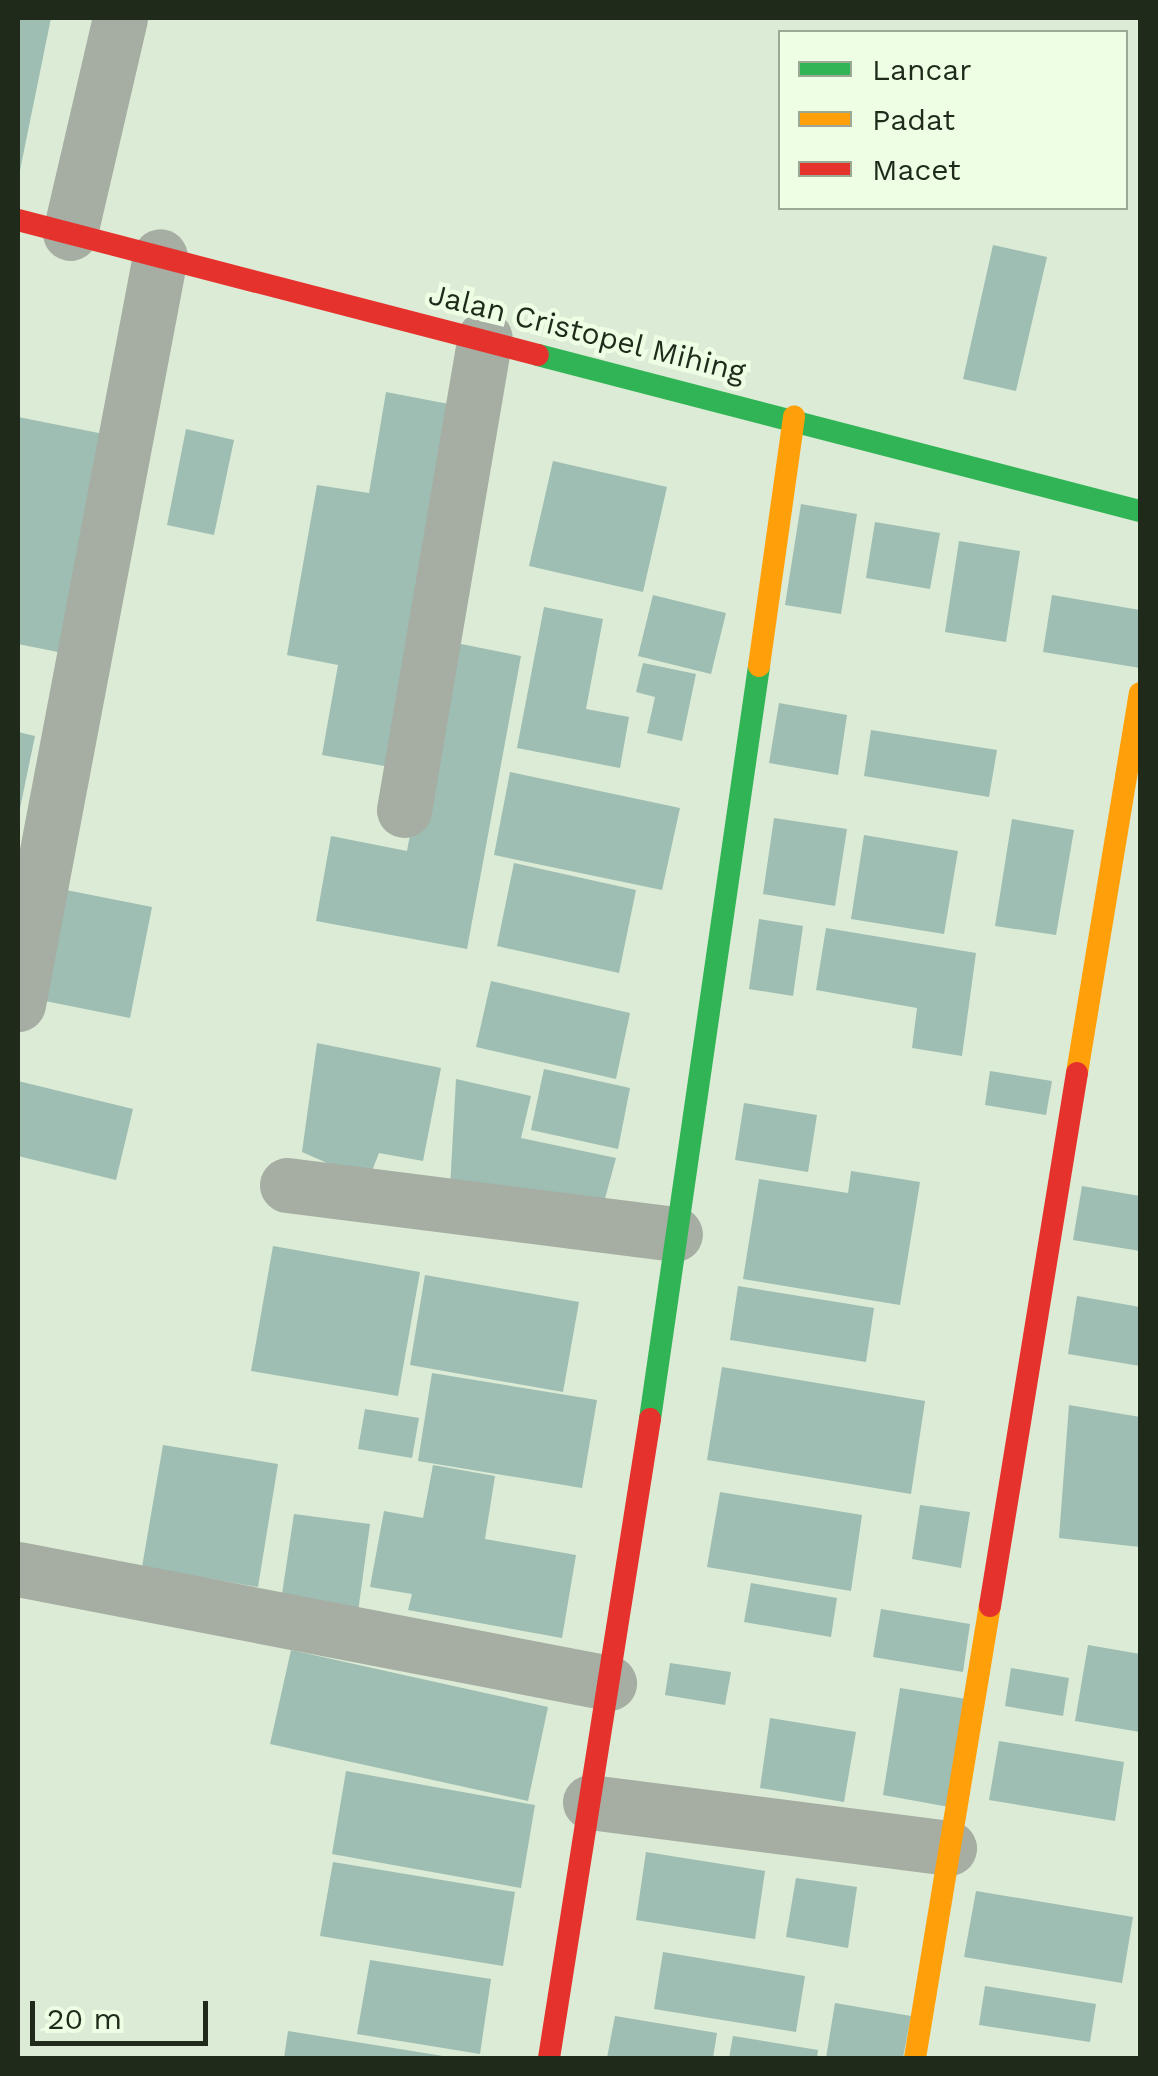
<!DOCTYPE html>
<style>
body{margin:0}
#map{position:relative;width:1158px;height:2076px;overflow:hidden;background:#dcebd5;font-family:"Work Sans",sans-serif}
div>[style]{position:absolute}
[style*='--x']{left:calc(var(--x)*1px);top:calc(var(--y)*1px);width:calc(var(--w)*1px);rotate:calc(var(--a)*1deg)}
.building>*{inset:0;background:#9ebdb3}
.street>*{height:55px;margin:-27.5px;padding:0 27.5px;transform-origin:27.5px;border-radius:27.5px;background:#a6ada3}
.fast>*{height:22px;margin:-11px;padding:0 11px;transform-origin:11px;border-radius:11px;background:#30b455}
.slow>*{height:22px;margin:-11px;padding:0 11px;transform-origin:11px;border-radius:11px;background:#ff9f0a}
.jam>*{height:22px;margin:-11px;padding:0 11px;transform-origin:11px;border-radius:11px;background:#e5322d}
span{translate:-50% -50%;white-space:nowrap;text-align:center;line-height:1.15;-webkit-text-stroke:9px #edfee5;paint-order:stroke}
.street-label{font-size:30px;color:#1f2a1a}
.frame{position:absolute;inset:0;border:20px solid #1f2a1a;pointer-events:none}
.legend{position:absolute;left:778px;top:30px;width:350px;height:180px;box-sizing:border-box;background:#edfee5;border:2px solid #9ba994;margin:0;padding:12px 18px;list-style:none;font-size:30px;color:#1f2a1a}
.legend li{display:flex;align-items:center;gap:20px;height:50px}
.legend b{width:50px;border:2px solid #9ba994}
.scale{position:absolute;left:30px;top:2001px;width:178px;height:45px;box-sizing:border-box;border:5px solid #1f2a1a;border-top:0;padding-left:12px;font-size:30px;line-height:35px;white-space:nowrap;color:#1f2a1a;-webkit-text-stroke:8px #edfee5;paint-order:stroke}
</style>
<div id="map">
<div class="building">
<i style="clip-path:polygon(18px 18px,51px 18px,19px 175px,18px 175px)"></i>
<i style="clip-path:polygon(993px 245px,1047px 257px,1016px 391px,963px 379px)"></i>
<i style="clip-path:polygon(386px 392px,454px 405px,390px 767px,322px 755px,338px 665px,287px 655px,317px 485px,369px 493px)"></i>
<i style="clip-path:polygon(18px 417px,109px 435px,68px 654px,18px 644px)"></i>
<i style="clip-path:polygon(186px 429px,234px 440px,214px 535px,167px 525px)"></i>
<i style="clip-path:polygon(553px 461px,667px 487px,643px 592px,529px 566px)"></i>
<i style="clip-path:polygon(801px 504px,857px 514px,841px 614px,785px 605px)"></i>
<i style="clip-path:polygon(875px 522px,940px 533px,930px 589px,866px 578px)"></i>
<i style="clip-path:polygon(959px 541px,1020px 551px,1006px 642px,945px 632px)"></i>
<i style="clip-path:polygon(653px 595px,726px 613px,711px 674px,638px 656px)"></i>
<i style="clip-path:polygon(1052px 595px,1140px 610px,1140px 668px,1043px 652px)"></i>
<i style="clip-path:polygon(544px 607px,603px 619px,586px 709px,629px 717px,620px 768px,517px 748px)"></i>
<i style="clip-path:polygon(446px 641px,521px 656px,467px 949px,316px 921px,331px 836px,407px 851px)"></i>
<i style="clip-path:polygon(643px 663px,696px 674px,682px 741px,647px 733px,655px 697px,636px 692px)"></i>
<i style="clip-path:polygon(779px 703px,847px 715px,838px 775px,769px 763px)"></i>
<i style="clip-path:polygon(871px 730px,997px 750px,989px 797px,864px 776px)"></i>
<i style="clip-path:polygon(18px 732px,35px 736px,19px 813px,18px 812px)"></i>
<i style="clip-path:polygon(510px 772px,680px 808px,662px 890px,494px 855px)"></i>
<i style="clip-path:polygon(774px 818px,847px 829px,835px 906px,763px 894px)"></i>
<i style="clip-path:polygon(1012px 819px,1074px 830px,1056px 935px,995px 926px)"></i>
<i style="clip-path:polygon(864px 835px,958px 851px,944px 934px,851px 919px)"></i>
<i style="clip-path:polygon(514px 863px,636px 890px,619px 973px,497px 946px)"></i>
<i style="clip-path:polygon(51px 887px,152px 907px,130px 1018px,30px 998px)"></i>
<i style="clip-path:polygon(759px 919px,803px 926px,793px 996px,749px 989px)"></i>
<i style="clip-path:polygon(826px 928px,976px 953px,962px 1056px,912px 1048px,917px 1008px,816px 990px)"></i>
<i style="clip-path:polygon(491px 981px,630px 1013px,616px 1079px,476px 1047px)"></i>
<i style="clip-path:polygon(317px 1043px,441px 1068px,423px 1161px,379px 1153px,368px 1181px,302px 1152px)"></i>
<i style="clip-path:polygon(544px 1069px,630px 1088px,618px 1149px,531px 1130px)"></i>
<i style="clip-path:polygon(990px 1071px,1052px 1081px,1046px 1115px,985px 1105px)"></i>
<i style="clip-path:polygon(456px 1079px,531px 1096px,521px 1138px,616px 1158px,600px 1217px,450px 1188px)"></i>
<i style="clip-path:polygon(18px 1081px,133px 1109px,116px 1180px,18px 1156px)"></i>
<i style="clip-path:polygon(744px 1103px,817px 1115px,808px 1172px,735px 1160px)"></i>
<i style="clip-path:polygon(851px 1171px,920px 1182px,900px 1305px,743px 1279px,759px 1179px,848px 1193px)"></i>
<i style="clip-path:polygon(1082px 1186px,1140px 1196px,1140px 1251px,1073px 1240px)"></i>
<i style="clip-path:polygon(273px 1246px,420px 1272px,398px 1396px,251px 1371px)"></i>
<i style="clip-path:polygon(425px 1275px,579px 1302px,563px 1392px,410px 1365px)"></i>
<i style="clip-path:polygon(738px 1286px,874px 1308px,866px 1362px,730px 1340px)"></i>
<i style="clip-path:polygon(1077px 1296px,1140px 1307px,1140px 1366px,1068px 1354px)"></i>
<i style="clip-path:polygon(722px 1367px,925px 1401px,911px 1494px,707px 1460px)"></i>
<i style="clip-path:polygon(432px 1373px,597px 1400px,582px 1488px,418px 1461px)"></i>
<i style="clip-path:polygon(1069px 1405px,1140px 1417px,1140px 1547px,1059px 1538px)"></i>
<i style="clip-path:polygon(365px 1409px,419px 1418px,412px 1458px,358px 1449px)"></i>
<i style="clip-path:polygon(163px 1445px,278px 1464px,258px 1587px,142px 1567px)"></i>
<i style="clip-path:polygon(433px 1465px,495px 1476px,485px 1539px,576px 1555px,562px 1638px,408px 1610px,412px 1594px,370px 1587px,384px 1511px,423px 1518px)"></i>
<i style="clip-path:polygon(720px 1492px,862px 1515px,851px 1591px,707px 1567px)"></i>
<i style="clip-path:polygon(920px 1505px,970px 1512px,961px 1568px,912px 1559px)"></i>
<i style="clip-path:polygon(294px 1514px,370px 1524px,358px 1612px,281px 1601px)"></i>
<i style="clip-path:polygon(751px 1583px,837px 1598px,831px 1637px,744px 1622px)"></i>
<i style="clip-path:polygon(881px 1609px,970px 1624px,963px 1672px,873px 1657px)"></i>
<i style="clip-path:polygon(1088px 1645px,1140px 1654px,1140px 1732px,1075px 1721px)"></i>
<i style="clip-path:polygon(291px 1650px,548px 1707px,528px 1801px,270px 1744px)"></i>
<i style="clip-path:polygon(670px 1663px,731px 1672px,725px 1705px,665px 1695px)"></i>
<i style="clip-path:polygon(1011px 1668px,1069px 1678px,1063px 1716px,1005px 1706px)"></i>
<i style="clip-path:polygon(900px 1688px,966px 1699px,949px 1807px,883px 1795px)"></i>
<i style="clip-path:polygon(770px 1718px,856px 1732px,844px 1802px,760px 1788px)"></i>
<i style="clip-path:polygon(999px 1741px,1124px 1762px,1115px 1821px,989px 1800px)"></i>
<i style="clip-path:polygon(346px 1771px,535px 1805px,521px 1888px,332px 1854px)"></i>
<i style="clip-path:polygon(646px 1852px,765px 1871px,755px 1939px,636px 1920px)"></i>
<i style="clip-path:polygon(333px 1862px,515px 1892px,503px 1966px,320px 1936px)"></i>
<i style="clip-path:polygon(796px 1878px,857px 1887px,848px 1948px,786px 1937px)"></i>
<i style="clip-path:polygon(976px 1891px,1133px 1917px,1122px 1983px,964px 1957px)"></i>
<i style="clip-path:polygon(663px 1952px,805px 1976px,796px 2032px,654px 2009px)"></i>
<i style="clip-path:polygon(370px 1960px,491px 1979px,480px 2054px,357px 2034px)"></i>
<i style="clip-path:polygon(985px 1986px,1096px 2004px,1090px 2042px,979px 2025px)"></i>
<i style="clip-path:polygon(835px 2003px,911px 2016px,903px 2058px,826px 2058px)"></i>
<i style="clip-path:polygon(615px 2016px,717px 2033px,713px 2058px,607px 2058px)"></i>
<i style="clip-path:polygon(288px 2031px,443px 2056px,443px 2058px,284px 2058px)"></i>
<i style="clip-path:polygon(733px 2036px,818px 2050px,817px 2058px,729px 2058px)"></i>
</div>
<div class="street">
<i style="--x:70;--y:233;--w:221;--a:-76.9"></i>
<i style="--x:404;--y:810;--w:479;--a:-80.3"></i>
<i style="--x:18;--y:1004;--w:761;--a:-79.25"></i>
<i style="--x:287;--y:1185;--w:391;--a:7.2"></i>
<i style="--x:18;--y:1569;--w:602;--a:10.92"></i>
<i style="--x:590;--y:1802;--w:362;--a:7.3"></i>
</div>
<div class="fast">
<i style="--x:538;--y:355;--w:622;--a:14.53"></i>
<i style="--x:650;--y:1419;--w:761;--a:-81.76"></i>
</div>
<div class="slow">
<i style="--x:759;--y:666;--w:252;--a:-82"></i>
<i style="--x:1077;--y:1073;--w:385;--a:-80.6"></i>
<i style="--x:915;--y:2058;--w:458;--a:-80.6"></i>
</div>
<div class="jam">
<i style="--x:18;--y:220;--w:537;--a:14.55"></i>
<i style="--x:990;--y:1606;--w:540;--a:-80.73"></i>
<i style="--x:549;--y:2058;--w:647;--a:-81.02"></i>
</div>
<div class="street-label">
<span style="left:587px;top:333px;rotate:14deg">Jalan Cristopel Mihing</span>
</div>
<div class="frame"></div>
<ul class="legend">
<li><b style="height:12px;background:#30b455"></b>Lancar</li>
<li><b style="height:12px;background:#ff9f0a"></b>Padat</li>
<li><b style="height:12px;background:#e5322d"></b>Macet</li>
</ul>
<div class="scale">20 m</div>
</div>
